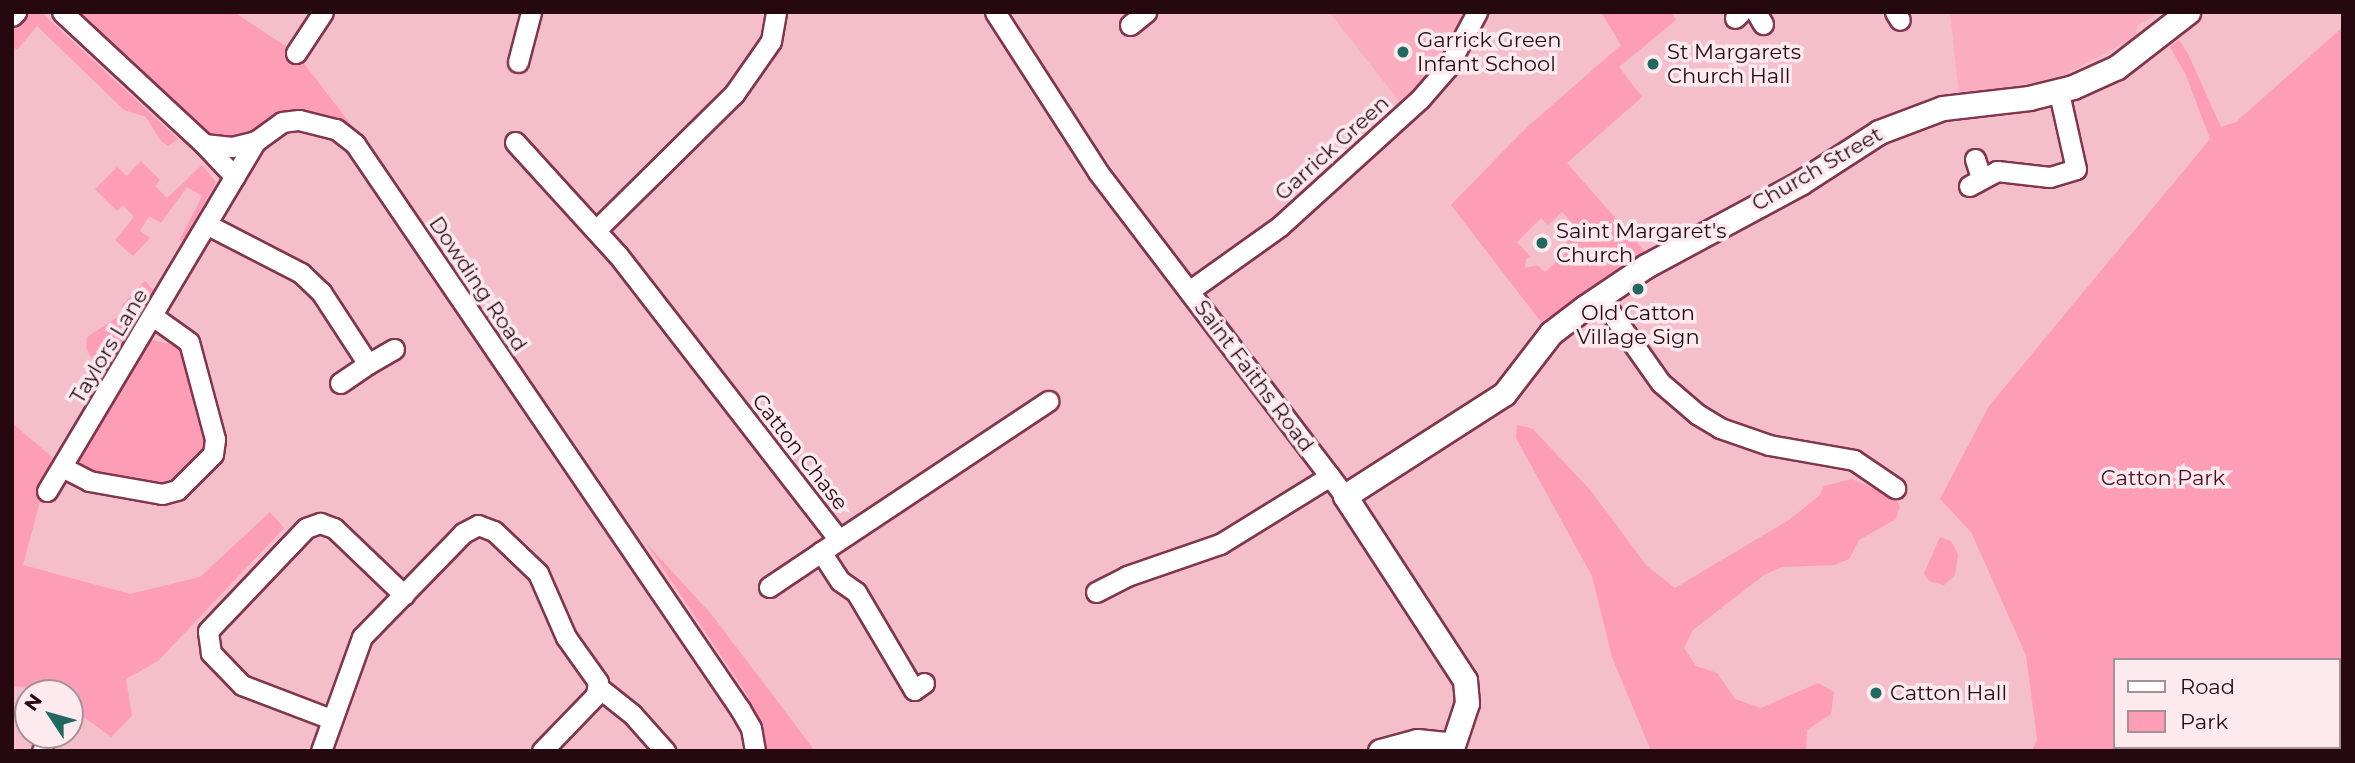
<!DOCTYPE html>
<style>
body{margin:0}
#map{position:relative;width:2355px;height:763px;overflow:hidden;background:#f4beca;font-family:Montserrat,sans-serif}
div>[style]{position:absolute}
[style*='--x']{left:calc(var(--x)*1px);top:calc(var(--y)*1px);width:calc(var(--w)*1px);rotate:calc(var(--a)*1deg)}
.built>*{inset:0;background:#faadc0}
.green>*{inset:0;background:#fd9db6}
.roads{filter:drop-shadow(2px 0 #81364c) drop-shadow(-2px 0 #81364c) drop-shadow(0 2px #81364c) drop-shadow(0 -2px #81364c)}
.minor>*{height:19px;margin:-9.5px;padding:0 9.5px;transform-origin:9.5px;border-radius:9.5px;background:#fff}
.tertiary>*{height:23px;margin:-11.5px;padding:0 11.5px;transform-origin:11.5px;border-radius:11.5px;background:#fff}
.dots>*{width:19px;height:19px;translate:-50% -50%;box-sizing:border-box;border:4px solid #fdeaee;border-radius:50%}
span{translate:-50% -50%;white-space:nowrap;text-align:center;line-height:1.15;-webkit-text-stroke:7px #fdeaee;paint-order:stroke}
.poi-label{font-size:21px;color:#260811}
.left{translate:0 -50%;text-align:left}
.street-label{font-size:21px;color:#260811}
.park-label{font-size:21px;color:#510825}
.frame{position:absolute;inset:0;border:14px solid #260811;pointer-events:none}
.legend{position:absolute;left:2113px;top:658px;width:228px;height:91px;box-sizing:border-box;background:#fdeaee;border:2px solid #a79096;margin:0;padding:9px 12px;list-style:none;font-size:21px;color:#260811}
.legend li{display:flex;align-items:center;gap:14px;height:35px}
.legend b{width:35px;border:2px solid #a79096}
.north{position:absolute;left:14px;top:679px;width:70px;height:70px;box-sizing:border-box;background:#fdeaee;border:2px solid #a79096;border-radius:50%;rotate:306deg;font-size:19px;font-weight:700;line-height:28px;text-align:center;color:#260811}
.north::after{content:'';display:block;margin:auto;width:24px;height:32px;background:#206960;clip-path:polygon(50% 0,100% 100%,50% 72%,0 100%)}
</style>
<div id="map">
<div class="built">
<i style="clip-path:polygon(1329px 12px,1467px 12px,1434px 72px,1400px 102px)"></i>
<i style="clip-path:polygon(1950px 12px,2158px 12px,2137px 26px,2136px 37px,2056px 79px,1959px 95px)"></i>
</div>
<div class="green">
<i style="clip-path:polygon(21px 12px,41px 12px,178px 139px,168px 146px,161px 141px,146px 117px,124px 110px,37px 26px,17px 50px,12px 45px,12px 17px)"></i>
<i style="clip-path:polygon(63px 12px,234px 12px,296px 53px,362px 139px,336px 129px,266px 130px,204px 144px)"></i>
<i style="clip-path:polygon(evenodd,1601px 12px,1671px 12px,1676px 20px,1619px 67px,1642px 97px,1567px 163px,1647px 254px,1541px 322px,1451px 205px,1525px 129px,1621px 45px,1601px 12px,1562px 212px,1579px 230px,1565px 244px,1570px 249px,1545px 272px,1537px 265px,1525px 268px,1526px 259px,1531px 257px,1517px 242px,1541px 218px,1548px 225px,1562px 212px)"></i>
<i style="clip-path:polygon(evenodd,2343px 27px,2343px 751px,2032px 751px,2037px 739px,2026px 655px,1971px 532px,1940px 499px,1989px 406px,2210px 139px,2186px 75px,2170px 47px,2179px 40px,2188px 54px,2221px 127px,2236px 122px,2343px 27px,2115px 660px,2339px 660px,2339px 747px,2115px 747px,2115px 660px)"></i>
<i style="clip-path:polygon(141px 161px,160px 180px,155px 186px,167px 198px,202px 165px,216px 182px,184px 240px,179px 241px,202px 196px,187px 187px,161px 223px,149px 216px,140px 231px,150px 238px,133px 256px,115px 240px,134px 217px,123px 205px,117px 211px,95px 189px,117px 167px,127px 176px)"></i>
<i style="clip-path:polygon(145px 281px,157px 294px,103px 376px,86px 348px,87px 337px,124px 313px,122px 305px)"></i>
<i style="clip-path:polygon(148px 339px,183px 347px,207px 445px,173px 484px,156px 491px,93px 478px,79px 462px,80px 449px)"></i>
<i style="clip-path:polygon(12px 423px,52px 457px,23px 565px,130px 594px,200px 577px,270px 512px,284px 528px,158px 661px,126px 679px,132px 716px,111px 737px,70px 707px,70px 693px,12px 686px)"></i>
<i style="clip-path:polygon(1517px 425px,1533px 429px,1591px 491px,1647px 566px,1675px 588px,1789px 520px,1820px 495px,1824px 486px,1852px 479px,1894px 498px,1900px 506px,1896px 519px,1859px 540px,1849px 559px,1834px 565px,1782px 567px,1764px 575px,1693px 630px,1684px 648px,1696px 666px,1717px 673px,1735px 699px,1761px 708px,1818px 683px,1834px 692px,1831px 714px,1807px 730px,1806px 751px,1651px 751px,1612px 657px,1592px 576px,1516px 438px)"></i>
<i style="clip-path:polygon(1940px 537px,1951px 541px,1958px 554px,1955px 575px,1944px 585px,1929px 581px,1924px 573px)"></i>
<i style="clip-path:polygon(646px 543px,712px 615px,815px 751px,764px 751px,748px 696px)"></i>
</div>
<div class="roads">
<div class="minor">
<i style="--x:62;--y:12;--w:194;--a:42.9"></i>
<i style="--x:204;--y:144;--w:28;--a:6"></i>
<i style="--x:232;--y:147;--w:25;--a:-14"></i>
<i style="--x:256;--y:141;--w:32;--a:-36"></i>
<i style="--x:282;--y:122;--w:17;--a:-7"></i>
<i style="--x:299;--y:120;--w:38;--a:14"></i>
<i style="--x:336;--y:129;--w:24;--a:38"></i>
<i style="--x:355;--y:144;--w:684;--a:55.73"></i>
<i style="--x:740;--y:709;--w:22;--a:60"></i>
<i style="--x:751;--y:728;--w:23;--a:80"></i>
<i style="--x:995;--y:12;--w:190;--a:57.2"></i>
<i style="--x:1098;--y:172;--w:407;--a:52.7"></i>
<i style="--x:1756;--y:12;--w:14;--a:60"></i>
<i style="--x:1895;--y:12;--w:9;--a:58"></i>
<i style="--x:12;--y:16;--w:6;--a:-45"></i>
<i style="--x:1735;--y:18;--w:8;--a:-45"></i>
<i style="--x:1130;--y:25;--w:21;--a:-39"></i>
<i style="--x:296;--y:53;--w:49;--a:-56.6"></i>
<i style="--x:518;--y:62;--w:52;--a:-75.4"></i>
<i style="--x:515;--y:142;--w:153;--a:47.7"></i>
<i style="--x:618;--y:255;--w:359;--a:52.2"></i>
<i style="--x:204;--y:144;--w:45;--a:46.8"></i>
<i style="--x:1975;--y:159;--w:19;--a:72"></i>
<i style="--x:1969;--y:186;--w:32;--a:-28"></i>
<i style="--x:1997;--y:171;--w:53;--a:6.5"></i>
<i style="--x:2050;--y:177;--w:27;--a:-17"></i>
<i style="--x:2076;--y:169;--w:78;--a:-102.6"></i>
<i style="--x:208;--y:225;--w:105;--a:27.3"></i>
<i style="--x:301;--y:273;--w:28;--a:44"></i>
<i style="--x:321;--y:292;--w:86;--a:56.9"></i>
<i style="--x:368;--y:364;--w:30;--a:-30"></i>
<i style="--x:596;--y:230;--w:194;--a:-44.6"></i>
<i style="--x:734;--y:94;--w:65;--a:-55.1"></i>
<i style="--x:771;--y:41;--w:29;--a:-80"></i>
<i style="--x:1189;--y:291;--w:112;--a:-35.5"></i>
<i style="--x:1280;--y:226;--w:189;--a:-42.2"></i>
<i style="--x:1420;--y:99;--w:41;--a:-48.9"></i>
<i style="--x:1447;--y:68;--w:64;--a:-61.8"></i>
<i style="--x:1600;--y:297;--w:105;--a:54.7"></i>
<i style="--x:1661;--y:383;--w:48;--a:40.7"></i>
<i style="--x:1697;--y:414;--w:27;--a:31"></i>
<i style="--x:1720;--y:428;--w:52;--a:19.1"></i>
<i style="--x:1769;--y:445;--w:86;--a:10"></i>
<i style="--x:1854;--y:460;--w:50;--a:34.3"></i>
<i style="--x:340;--y:383;--w:34;--a:-34"></i>
<i style="--x:62;--y:467;--w:30;--a:27"></i>
<i style="--x:89;--y:481;--w:74;--a:10.1"></i>
<i style="--x:162;--y:494;--w:16;--a:-15"></i>
<i style="--x:177;--y:490;--w:51;--a:-45"></i>
<i style="--x:213;--y:454;--w:15;--a:-82"></i>
<i style="--x:215;--y:439;--w:100;--a:-105"></i>
<i style="--x:189;--y:342;--w:43;--a:-144.5"></i>
<i style="--x:47;--y:491;--w:408;--a:-59.2"></i>
<i style="--x:769;--y:587;--w:63;--a:-33.9"></i>
<i style="--x:1096;--y:592;--w:35;--a:-27"></i>
<i style="--x:1127;--y:576;--w:98;--a:-19"></i>
<i style="--x:1220;--y:544;--w:129;--a:-31.7"></i>
<i style="--x:924;--y:683;--w:12;--a:145"></i>
<i style="--x:914;--y:690;--w:114;--a:-120.6"></i>
<i style="--x:856;--y:592;--w:19;--a:-145"></i>
<i style="--x:840;--y:581;--w:35;--a:-123"></i>
<i style="--x:821;--y:552;--w:273;--a:-33.6"></i>
<i style="--x:598;--y:687;--w:43;--a:38.5"></i>
<i style="--x:632;--y:714;--w:50;--a:48.3"></i>
<i style="--x:331;--y:719;--w:95;--a:-159.1"></i>
<i style="--x:242;--y:685;--w:45;--a:-134.1"></i>
<i style="--x:211;--y:653;--w:22;--a:-98"></i>
<i style="--x:208;--y:631;--w:142;--a:-46.4"></i>
<i style="--x:306;--y:528;--w:15;--a:-20"></i>
<i style="--x:320;--y:523;--w:15;--a:20"></i>
<i style="--x:334;--y:528;--w:97;--a:43.7"></i>
<i style="--x:42;--y:751;--w:1;--a:-45"></i>
<i style="--x:321;--y:751;--w:121;--a:-70.2"></i>
<i style="--x:362;--y:637;--w:145;--a:-45.8"></i>
<i style="--x:463;--y:533;--w:17;--a:-28"></i>
<i style="--x:478;--y:525;--w:17;--a:21"></i>
<i style="--x:494;--y:531;--w:61;--a:43.7"></i>
<i style="--x:538;--y:573;--w:70;--a:66.4"></i>
<i style="--x:566;--y:637;--w:55;--a:54.6"></i>
<i style="--x:598;--y:682;--w:13;--a:99"></i>
<i style="--x:596;--y:695;--w:78;--a:134"></i>
</div>
<div class="tertiary">
<i style="--x:1453;--y:745;--w:44;--a:-71.6"></i>
<i style="--x:1467;--y:703;--w:23;--a:-95"></i>
<i style="--x:1465;--y:680;--w:220;--a:-123.1"></i>
<i style="--x:1345;--y:496;--w:189;--a:-32.7"></i>
<i style="--x:1504;--y:394;--w:77;--a:-52.4"></i>
<i style="--x:1551;--y:333;--w:43;--a:-37.4"></i>
<i style="--x:1585;--y:307;--w:73;--a:-33.9"></i>
<i style="--x:1646;--y:266;--w:175;--a:-28.3"></i>
<i style="--x:1800;--y:183;--w:94;--a:-32.8"></i>
<i style="--x:1879;--y:132;--w:68;--a:-20.6"></i>
<i style="--x:1943;--y:108;--w:87;--a:-6.6"></i>
<i style="--x:2029;--y:98;--w:45;--a:-14"></i>
<i style="--x:2073;--y:87;--w:48;--a:-24.4"></i>
<i style="--x:2117;--y:67;--w:90;--a:-37.8"></i>
<i style="--x:1380;--y:751;--w:38;--a:-15"></i>
<i style="--x:1417;--y:741;--w:36;--a:6"></i>
</div>
</div>
<div class="dots">
<i style="left:1403px;top:52px;background:#206960"></i>
<i style="left:1653px;top:64px;background:#206960"></i>
<i style="left:1542px;top:243px;background:#206960"></i>
<i style="left:1638px;top:289px;background:#206960"></i>
<i style="left:1876px;top:693px;background:#206960"></i>
</div>
<div class="poi-label">
<span class="left" style="left:1417px;top:52px">Garrick Green<br>Infant School</span>
<span class="left" style="left:1667px;top:64px">St Margarets<br>Church Hall</span>
<span class="left" style="left:1556px;top:243px">Saint Margaret's<br>Church</span>
<span style="left:1638px;top:325px">Old Catton<br>Village Sign</span>
<span class="left" style="left:1890px;top:693px">Catton Hall</span>
</div>
<div class="street-label">
<span style="left:1332px;top:148px;rotate:-42deg">Garrick Green</span>
<span style="left:1817px;top:169px;rotate:-30deg">Church Street</span>
<span style="left:478px;top:284px;rotate:56deg">Dowding Road</span>
<span style="left:109px;top:346px;rotate:-59deg">Taylors Lane</span>
<span style="left:1254px;top:376px;rotate:53deg">Saint Faiths Road</span>
<span style="left:800px;top:452px;rotate:52deg">Catton Chase</span>
</div>
<div class="park-label">
<span style="left:2163px;top:478px">Catton Park</span>
</div>
<div class="frame"></div>
<ul class="legend">
<li><b style="height:9px;background:#fff"></b>Road</li>
<li><b style="height:19px;background:#fd9db6"></b>Park</li>
</ul>
<div class="north">N</div>
</div>
